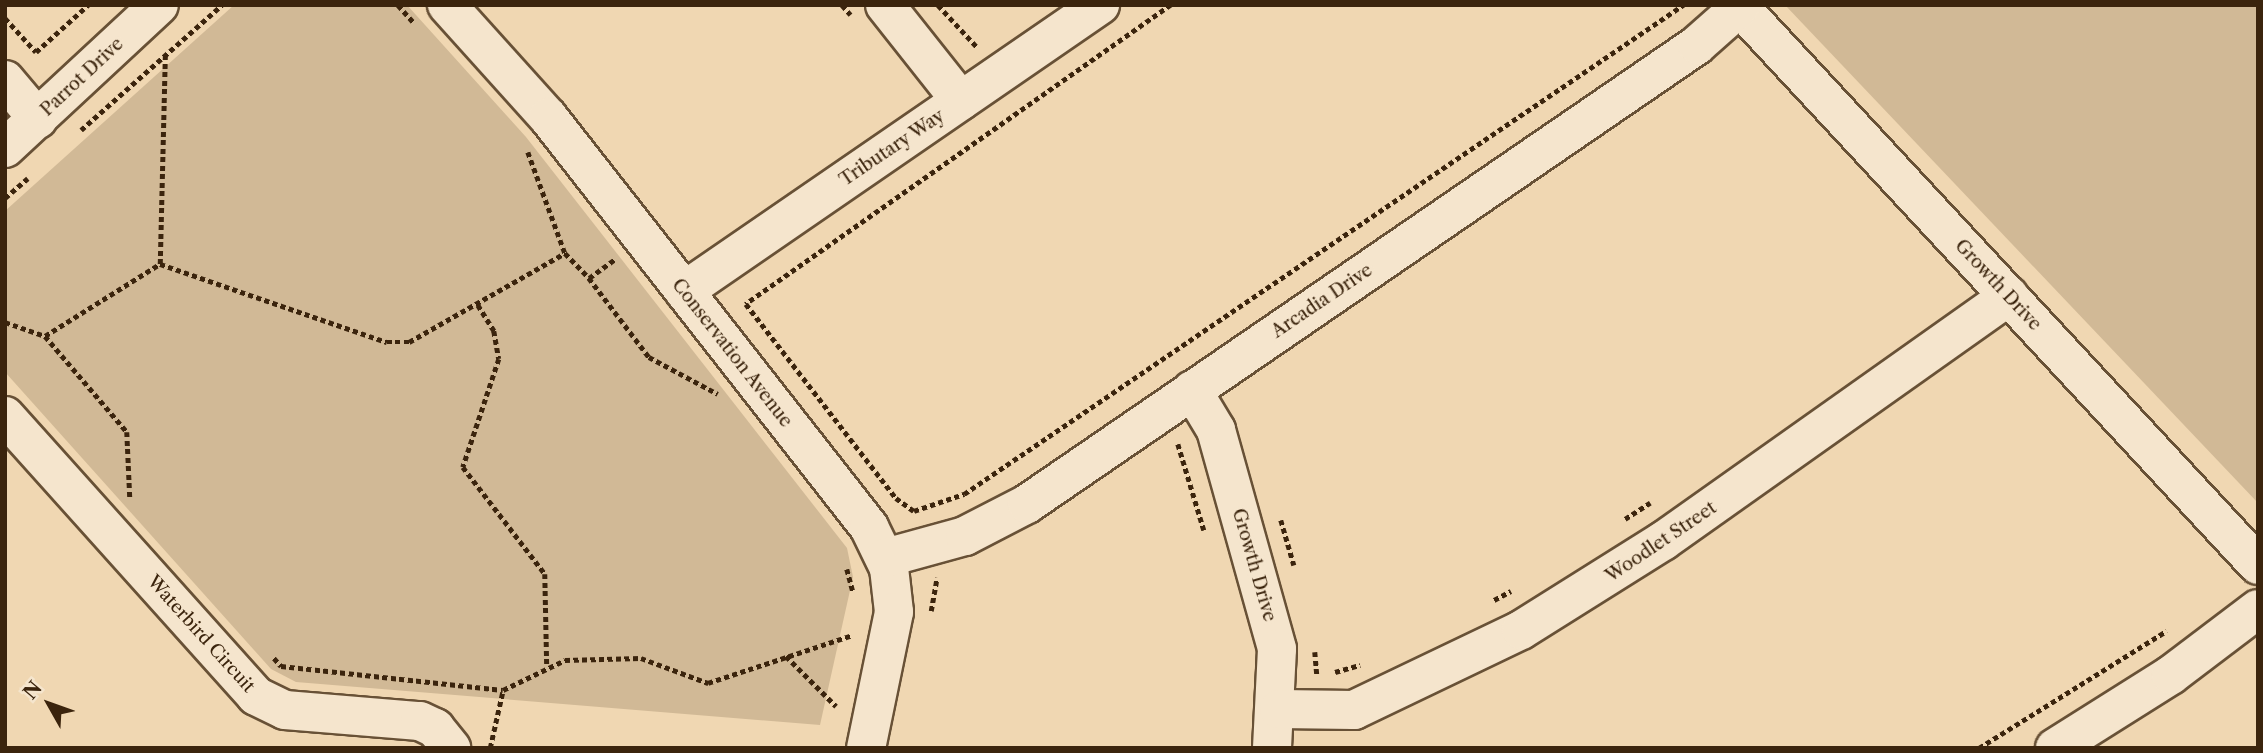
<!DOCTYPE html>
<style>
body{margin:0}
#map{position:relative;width:2263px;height:753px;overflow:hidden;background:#f0d7b2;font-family:"Libre Caslon Text",serif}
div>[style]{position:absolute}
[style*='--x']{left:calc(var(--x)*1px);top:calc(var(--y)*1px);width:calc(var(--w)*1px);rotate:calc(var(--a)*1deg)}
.green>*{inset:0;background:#d1b996}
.path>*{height:4.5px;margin-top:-2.25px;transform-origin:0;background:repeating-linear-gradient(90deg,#3b240d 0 5px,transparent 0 8.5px)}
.roads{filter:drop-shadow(2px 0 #685136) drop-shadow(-2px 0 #685136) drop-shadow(0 2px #685136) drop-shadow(0 -2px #685136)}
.minor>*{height:38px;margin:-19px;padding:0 19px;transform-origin:19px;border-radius:19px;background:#f5e5cd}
span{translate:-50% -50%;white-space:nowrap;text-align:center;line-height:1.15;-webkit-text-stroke:6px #f5e5cd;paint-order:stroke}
.street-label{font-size:18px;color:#3b240d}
.frame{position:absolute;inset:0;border:7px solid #3b240d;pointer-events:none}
.north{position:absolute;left:14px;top:669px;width:70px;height:70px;-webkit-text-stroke:5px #f5e5cd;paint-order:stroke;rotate:310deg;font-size:19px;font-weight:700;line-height:28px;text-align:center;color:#3b240d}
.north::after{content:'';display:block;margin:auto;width:24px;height:32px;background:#3b240d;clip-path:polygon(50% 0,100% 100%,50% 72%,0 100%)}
</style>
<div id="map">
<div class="green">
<i style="clip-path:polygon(234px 5px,407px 5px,526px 137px,847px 548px,853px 577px,820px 725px,296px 682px,271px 669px,5px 372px,5px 211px)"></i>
<i style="clip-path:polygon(1785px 5px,2258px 5px,2258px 503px)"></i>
</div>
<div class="path">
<i style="--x:398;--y:5;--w:24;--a:48"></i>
<i style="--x:842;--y:5;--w:13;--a:48"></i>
<i style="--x:938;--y:5;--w:59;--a:47.1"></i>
<i style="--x:1171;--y:5;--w:520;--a:144.87"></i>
<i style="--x:746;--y:304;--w:245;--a:52.3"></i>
<i style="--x:896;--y:498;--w:22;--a:36"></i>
<i style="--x:914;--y:511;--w:53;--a:-18.8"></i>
<i style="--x:964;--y:494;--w:870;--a:-34.22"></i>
<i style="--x:5;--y:18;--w:46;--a:47.6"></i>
<i style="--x:36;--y:52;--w:70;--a:-42.1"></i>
<i style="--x:81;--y:130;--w:188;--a:-41.6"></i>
<i style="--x:528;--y:152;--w:108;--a:69.9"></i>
<i style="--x:565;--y:253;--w:35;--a:46"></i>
<i style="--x:589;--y:278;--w:31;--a:-36"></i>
<i style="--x:5;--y:198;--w:30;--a:-41"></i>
<i style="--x:160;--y:264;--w:209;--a:-88.6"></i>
<i style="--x:589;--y:278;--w:99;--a:52.8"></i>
<i style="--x:649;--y:357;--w:78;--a:28.2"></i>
<i style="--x:478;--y:305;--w:31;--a:58"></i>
<i style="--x:494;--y:331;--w:28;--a:80"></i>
<i style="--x:499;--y:359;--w:114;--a:108.4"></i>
<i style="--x:463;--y:467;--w:135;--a:52.5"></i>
<i style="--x:545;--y:574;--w:93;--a:88.8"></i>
<i style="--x:5;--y:322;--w:42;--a:19.3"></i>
<i style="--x:45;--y:336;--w:126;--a:49.5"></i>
<i style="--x:127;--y:432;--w:66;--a:87.4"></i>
<i style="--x:45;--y:336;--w:136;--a:-32.1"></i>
<i style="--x:160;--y:264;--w:240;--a:19"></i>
<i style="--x:387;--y:342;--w:22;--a:0"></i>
<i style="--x:409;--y:342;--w:180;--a:-29.7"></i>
<i style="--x:1178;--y:444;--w:90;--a:73.2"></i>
<i style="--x:1625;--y:519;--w:30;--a:-33"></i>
<i style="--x:1281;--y:520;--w:47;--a:73.9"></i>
<i style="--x:847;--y:569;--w:23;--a:75"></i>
<i style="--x:1494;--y:600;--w:19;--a:-28"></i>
<i style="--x:931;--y:611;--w:34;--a:-80"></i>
<i style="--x:1315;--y:652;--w:23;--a:85"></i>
<i style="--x:786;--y:656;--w:71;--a:45"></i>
<i style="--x:274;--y:658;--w:11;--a:49"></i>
<i style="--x:281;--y:666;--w:223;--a:6.2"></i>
<i style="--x:1335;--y:672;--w:26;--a:-16"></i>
<i style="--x:490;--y:748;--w:59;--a:-77.4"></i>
<i style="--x:503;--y:690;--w:69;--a:-25.8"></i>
<i style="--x:565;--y:660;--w:76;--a:-1.5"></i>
<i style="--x:641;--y:658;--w:72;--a:20.5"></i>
<i style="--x:708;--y:683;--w:152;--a:-18.4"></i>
<i style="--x:1979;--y:748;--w:221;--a:-32"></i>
</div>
<div class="roads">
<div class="minor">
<i style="--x:447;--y:5;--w:151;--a:48"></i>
<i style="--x:548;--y:117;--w:521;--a:51.94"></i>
<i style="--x:869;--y:527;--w:46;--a:64"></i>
<i style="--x:889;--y:568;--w:44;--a:83.5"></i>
<i style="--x:894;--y:612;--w:139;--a:101.6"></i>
<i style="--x:885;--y:5;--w:122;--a:51.6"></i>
<i style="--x:1738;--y:5;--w:764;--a:47.12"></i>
<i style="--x:5;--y:80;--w:51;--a:49.8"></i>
<i style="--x:5;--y:148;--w:210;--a:-42.9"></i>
<i style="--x:684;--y:291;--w:505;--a:-34.51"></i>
<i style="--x:1192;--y:390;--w:47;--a:59"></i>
<i style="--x:1216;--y:430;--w:227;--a:74.4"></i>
<i style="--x:1277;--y:649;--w:99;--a:92.9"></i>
<i style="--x:5;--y:416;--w:376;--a:48.1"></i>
<i style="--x:256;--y:696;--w:32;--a:26"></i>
<i style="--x:285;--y:710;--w:135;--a:4.7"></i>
<i style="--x:420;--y:721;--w:17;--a:25"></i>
<i style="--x:435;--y:728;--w:26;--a:51"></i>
<i style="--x:885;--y:558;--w:83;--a:-15.4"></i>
<i style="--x:965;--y:536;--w:70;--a:-27.3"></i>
<i style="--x:1027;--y:504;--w:812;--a:-34.41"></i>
<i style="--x:1697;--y:45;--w:57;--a:-41.5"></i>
<i style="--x:1279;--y:709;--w:75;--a:0.8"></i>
<i style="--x:1354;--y:710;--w:185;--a:-25.6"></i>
<i style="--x:1521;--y:630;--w:168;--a:-32.1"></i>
<i style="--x:1663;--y:541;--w:424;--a:-35.3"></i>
<i style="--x:2055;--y:748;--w:137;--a:-32.2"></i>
<i style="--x:2171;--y:675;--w:109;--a:-37.2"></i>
</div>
</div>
<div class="street-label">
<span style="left:82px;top:77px;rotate:-43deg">Parrot Drive</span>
<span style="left:892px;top:148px;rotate:-34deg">Tributary Way</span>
<span style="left:1998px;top:285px;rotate:47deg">Growth Drive</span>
<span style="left:1322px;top:301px;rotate:-34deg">Arcadia Drive</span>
<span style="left:732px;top:353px;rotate:52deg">Conservation Avenue</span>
<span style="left:1661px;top:542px;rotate:-34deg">Woodlet Street</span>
<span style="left:1254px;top:565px;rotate:74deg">Growth Drive</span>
<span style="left:201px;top:634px;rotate:48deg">Waterbird Circuit</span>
</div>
<div class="frame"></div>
<div class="north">N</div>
</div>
